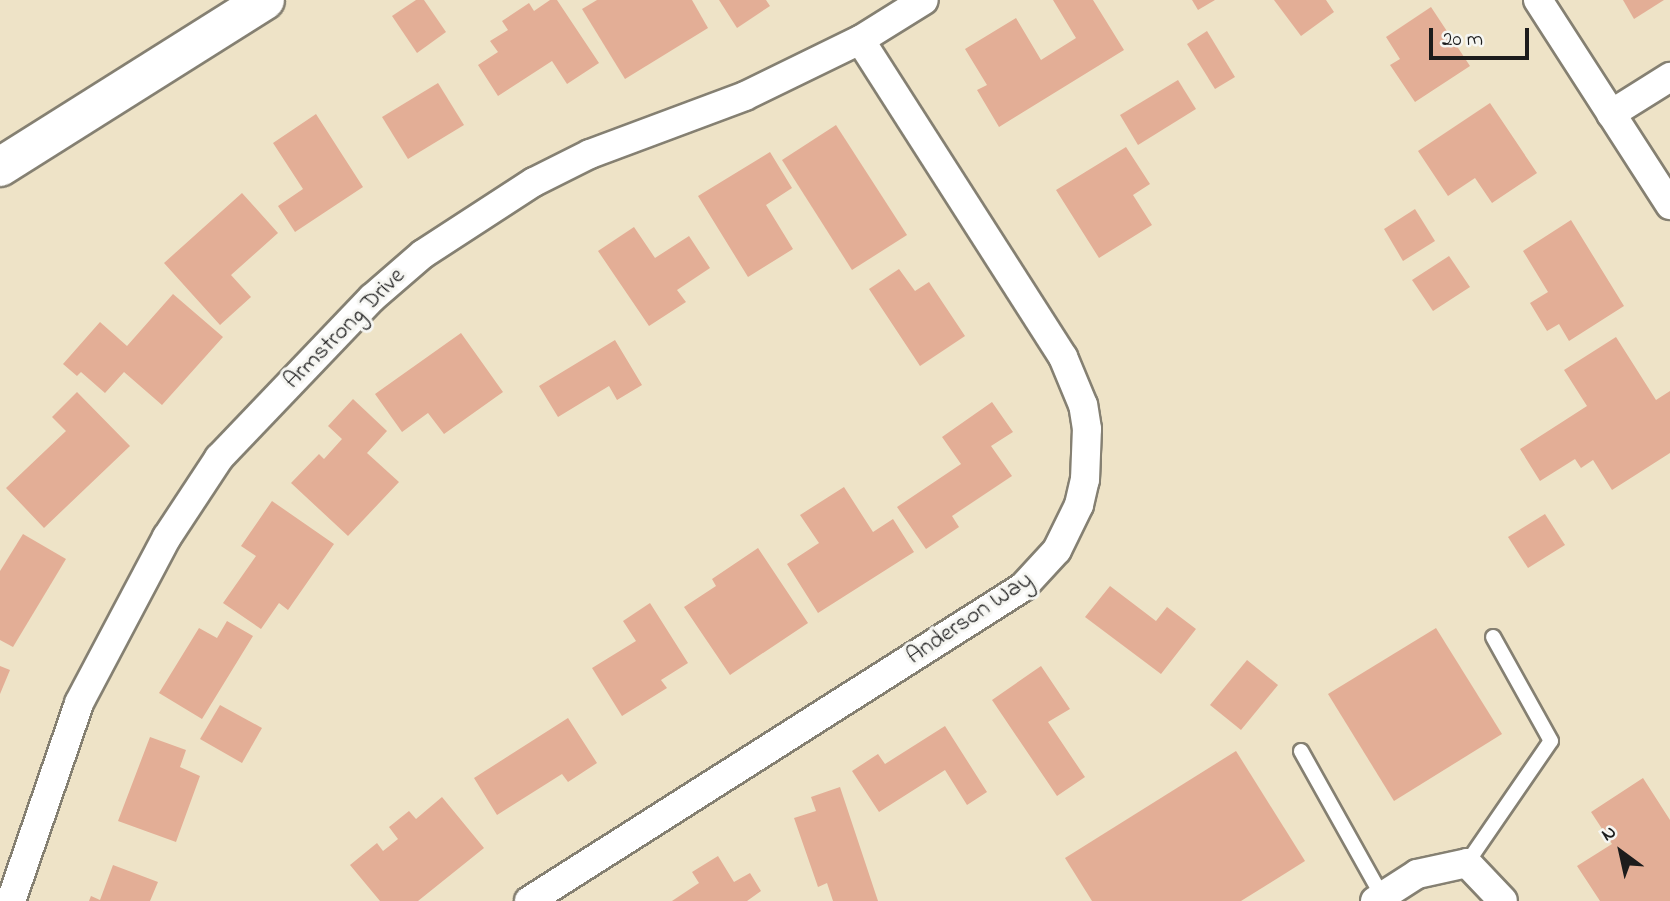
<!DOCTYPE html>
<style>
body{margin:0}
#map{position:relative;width:1670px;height:901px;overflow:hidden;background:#eee3c7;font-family:"Indie Flower",sans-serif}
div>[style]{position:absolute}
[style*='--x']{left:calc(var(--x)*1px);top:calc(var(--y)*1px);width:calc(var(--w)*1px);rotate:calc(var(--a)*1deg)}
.building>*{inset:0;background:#e3ae96}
.roads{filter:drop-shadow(2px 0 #858072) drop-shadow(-2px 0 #858072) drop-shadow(0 2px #858072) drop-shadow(0 -2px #858072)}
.lane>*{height:14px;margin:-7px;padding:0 7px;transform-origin:7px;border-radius:7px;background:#fff}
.street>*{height:28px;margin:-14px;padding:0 14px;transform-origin:14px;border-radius:14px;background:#fff}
.secondary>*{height:38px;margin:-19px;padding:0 19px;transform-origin:19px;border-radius:19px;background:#fff}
span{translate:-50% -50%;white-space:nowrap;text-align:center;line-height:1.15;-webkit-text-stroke:6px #f6f6f2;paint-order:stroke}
.street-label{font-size:24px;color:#1c1c1c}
.north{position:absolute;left:1586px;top:817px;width:70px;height:70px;-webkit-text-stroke:5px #f6f6f2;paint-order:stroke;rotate:327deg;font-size:19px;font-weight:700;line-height:28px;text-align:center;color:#1c1c1c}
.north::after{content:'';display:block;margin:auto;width:24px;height:32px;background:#1c1c1c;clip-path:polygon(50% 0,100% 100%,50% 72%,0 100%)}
.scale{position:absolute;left:1429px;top:28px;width:100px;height:32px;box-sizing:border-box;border:4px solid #1c1c1c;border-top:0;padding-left:9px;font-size:21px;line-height:24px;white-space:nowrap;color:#1c1c1c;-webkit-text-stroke:5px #f6f6f2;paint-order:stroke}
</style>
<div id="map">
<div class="building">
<i style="clip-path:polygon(416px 0,424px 0,446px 32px,417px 53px,392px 16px)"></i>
<i style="clip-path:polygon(550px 0,557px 0,599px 63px,567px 84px,552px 61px,498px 96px,478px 65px,498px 52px,490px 41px,508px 30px,502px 21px,529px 3px,534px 11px)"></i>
<i style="clip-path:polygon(597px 0,692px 0,708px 28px,625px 79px,582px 9px)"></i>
<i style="clip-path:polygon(719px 0,766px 0,770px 6px,737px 28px)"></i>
<i style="clip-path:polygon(1053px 0,1093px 0,1124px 50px,999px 127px,977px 90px,987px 85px,965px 49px,1016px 18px,1041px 60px,1076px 38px)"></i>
<i style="clip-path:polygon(1192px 0,1215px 0,1198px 10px)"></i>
<i style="clip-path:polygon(1274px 0,1326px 0,1334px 12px,1301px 36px)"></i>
<i style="clip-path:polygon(1623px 0,1664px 0,1634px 19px)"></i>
<i style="clip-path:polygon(1431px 7px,1470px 66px,1415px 102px,1390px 65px,1400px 59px,1386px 37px)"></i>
<i style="clip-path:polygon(1207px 31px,1235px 77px,1215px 89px,1187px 44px)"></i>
<i style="clip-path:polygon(1178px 80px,1196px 109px,1138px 145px,1120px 115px)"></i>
<i style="clip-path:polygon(438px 83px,464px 125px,408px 159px,382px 117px)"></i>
<i style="clip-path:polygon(1490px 103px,1537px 173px,1492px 203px,1475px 178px,1448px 196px,1418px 151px)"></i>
<i style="clip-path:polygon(316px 114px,363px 187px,295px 232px,278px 206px,303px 189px,273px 143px)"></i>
<i style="clip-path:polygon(836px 125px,907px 235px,852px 270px,782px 160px)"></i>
<i style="clip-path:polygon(1126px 147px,1150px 184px,1133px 195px,1152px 225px,1099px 258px,1056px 190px)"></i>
<i style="clip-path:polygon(770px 152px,792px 188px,766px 205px,793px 249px,748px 277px,698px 196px)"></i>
<i style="clip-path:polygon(242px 193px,278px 233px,231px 275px,251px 297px,220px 325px,164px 263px)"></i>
<i style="clip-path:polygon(1415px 209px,1435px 241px,1403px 261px,1384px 229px)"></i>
<i style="clip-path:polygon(1571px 220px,1624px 306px,1569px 341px,1559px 324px,1547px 331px,1530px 303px,1548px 292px,1523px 251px)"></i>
<i style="clip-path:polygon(634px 227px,655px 258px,689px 236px,710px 268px,677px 290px,686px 302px,649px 326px,598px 251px)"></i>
<i style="clip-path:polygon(1449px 256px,1470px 287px,1433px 311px,1412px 280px)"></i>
<i style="clip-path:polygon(899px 269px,915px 291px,929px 282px,965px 336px,920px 366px,869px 289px)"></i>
<i style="clip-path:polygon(173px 294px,223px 337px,162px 405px,124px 372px,105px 393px,81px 372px,77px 376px,63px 364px,100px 322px,127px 346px)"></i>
<i style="clip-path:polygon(461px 333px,503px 392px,444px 434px,428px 413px,402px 432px,375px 394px)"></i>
<i style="clip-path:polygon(1616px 337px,1656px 400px,1670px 391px,1670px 453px,1612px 490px,1593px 460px,1581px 468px,1575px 459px,1540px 481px,1520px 449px,1587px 406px,1564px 370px)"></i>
<i style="clip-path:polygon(615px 340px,642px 385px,617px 400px,609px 386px,558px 417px,539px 386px)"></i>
<i style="clip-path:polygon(77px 392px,130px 446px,44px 528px,6px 488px,66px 431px,52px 417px)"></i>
<i style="clip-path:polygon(353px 399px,387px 431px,367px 453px,399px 482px,348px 536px,291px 483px,319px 454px,324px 459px,342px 439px,328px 426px)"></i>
<i style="clip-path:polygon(992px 402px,1013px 432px,991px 446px,1012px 476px,952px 516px,959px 527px,926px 549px,897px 507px,961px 464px,942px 437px)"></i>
<i style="clip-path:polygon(844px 487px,873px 532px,893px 519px,914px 552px,818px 613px,787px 564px,819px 543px,800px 515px)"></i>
<i style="clip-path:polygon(272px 501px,334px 544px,288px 610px,279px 603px,261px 629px,223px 603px,256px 556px,241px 546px)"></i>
<i style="clip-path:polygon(1545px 514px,1565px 545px,1528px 568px,1508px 537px)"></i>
<i style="clip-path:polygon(23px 534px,66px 559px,13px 647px,0 640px,0 571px)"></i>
<i style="clip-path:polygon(758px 548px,808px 623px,730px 675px,684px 607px,716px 586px,712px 579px)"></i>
<i style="clip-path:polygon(1110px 586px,1156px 621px,1167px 607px,1196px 629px,1161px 674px,1085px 617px)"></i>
<i style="clip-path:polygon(650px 603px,688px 663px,661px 680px,667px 688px,622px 716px,592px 668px,636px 641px,623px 621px)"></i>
<i style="clip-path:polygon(227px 621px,253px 636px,202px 719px,159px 693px,199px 628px,217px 638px)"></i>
<i style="clip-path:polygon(1436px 628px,1502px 734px,1394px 801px,1328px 694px)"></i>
<i style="clip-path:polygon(1247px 660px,1278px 685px,1241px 730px,1210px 705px)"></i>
<i style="clip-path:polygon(0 666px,10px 670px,0 694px)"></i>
<i style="clip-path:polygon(1041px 666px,1070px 709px,1048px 722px,1085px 777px,1057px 796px,992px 700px)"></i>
<i style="clip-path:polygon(220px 705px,262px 728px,242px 763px,200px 739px)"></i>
<i style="clip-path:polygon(568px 718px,597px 763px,568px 782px,562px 774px,497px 815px,474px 778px)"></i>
<i style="clip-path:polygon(945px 726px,987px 792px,967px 805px,945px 770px,879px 812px,852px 771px,878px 754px,885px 764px)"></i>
<i style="clip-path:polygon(150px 737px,186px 750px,180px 767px,200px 776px,176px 842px,118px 821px)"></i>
<i style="clip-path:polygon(1236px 751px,1305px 861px,1241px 901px,1092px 901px,1065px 858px)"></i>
<i style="clip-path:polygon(1643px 778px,1670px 820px,1670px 901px,1600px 901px,1577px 866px,1612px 844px,1591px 812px)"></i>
<i style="clip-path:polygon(840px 787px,878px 901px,833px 901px,827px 883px,818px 887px,794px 818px,816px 811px,811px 797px)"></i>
<i style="clip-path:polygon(442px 797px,484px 848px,418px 901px,380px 901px,350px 865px,377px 843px,383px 851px,398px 839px,389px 827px,409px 811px,416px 819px)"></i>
<i style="clip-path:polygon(718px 856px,734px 882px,750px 873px,761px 891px,747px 901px,672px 901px,699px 883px,692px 872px)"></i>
<i style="clip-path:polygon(113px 865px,158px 882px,150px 901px,89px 901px,91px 896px,100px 900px)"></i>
</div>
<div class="roads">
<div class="lane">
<i style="--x:1301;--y:751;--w:166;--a:60.8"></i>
<i style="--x:1467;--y:863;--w:148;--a:-55.5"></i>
<i style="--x:1551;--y:741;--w:119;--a:-119.1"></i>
</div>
<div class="street">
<i style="--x:1538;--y:0;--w:244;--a:57.2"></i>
<i style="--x:1611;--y:114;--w:70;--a:-32.1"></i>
<i style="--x:11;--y:901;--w:209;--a:-71"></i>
<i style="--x:79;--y:703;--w:188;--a:-62.1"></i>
<i style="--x:167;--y:537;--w:95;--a:-56.6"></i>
<i style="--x:219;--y:458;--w:221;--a:-46.3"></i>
<i style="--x:372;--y:298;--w:67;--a:-40.8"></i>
<i style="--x:423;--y:254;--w:132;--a:-33"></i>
<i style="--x:534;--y:182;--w:63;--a:-26.6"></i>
<i style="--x:590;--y:154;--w:165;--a:-20.5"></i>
<i style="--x:745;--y:96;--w:128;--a:-26"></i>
<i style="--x:860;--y:40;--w:75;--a:-32"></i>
<i style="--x:529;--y:901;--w:585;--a:-32.44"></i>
<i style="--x:1023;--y:587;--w:50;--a:-47.4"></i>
<i style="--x:1057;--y:550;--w:50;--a:-63.9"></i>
<i style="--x:1079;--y:505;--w:26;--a:-77"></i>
<i style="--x:1085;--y:480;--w:51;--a:-87.8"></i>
<i style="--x:1087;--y:429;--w:24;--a:-99"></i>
<i style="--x:1083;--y:405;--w:52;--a:-112.6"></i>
<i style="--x:1063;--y:357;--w:376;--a:-122.6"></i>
<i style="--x:1375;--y:901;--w:50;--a:-32.7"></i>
<i style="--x:1417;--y:874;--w:51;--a:-12.4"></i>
<i style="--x:1467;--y:863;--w:52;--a:46.5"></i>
</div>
<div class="secondary">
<i style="--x:0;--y:167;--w:313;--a:-32.2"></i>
</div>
</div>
<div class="street-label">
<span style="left:345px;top:329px;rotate:-45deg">Armstrong Drive</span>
<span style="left:970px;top:619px;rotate:-34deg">Anderson Way</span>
</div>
<div class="north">N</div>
<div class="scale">20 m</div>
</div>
